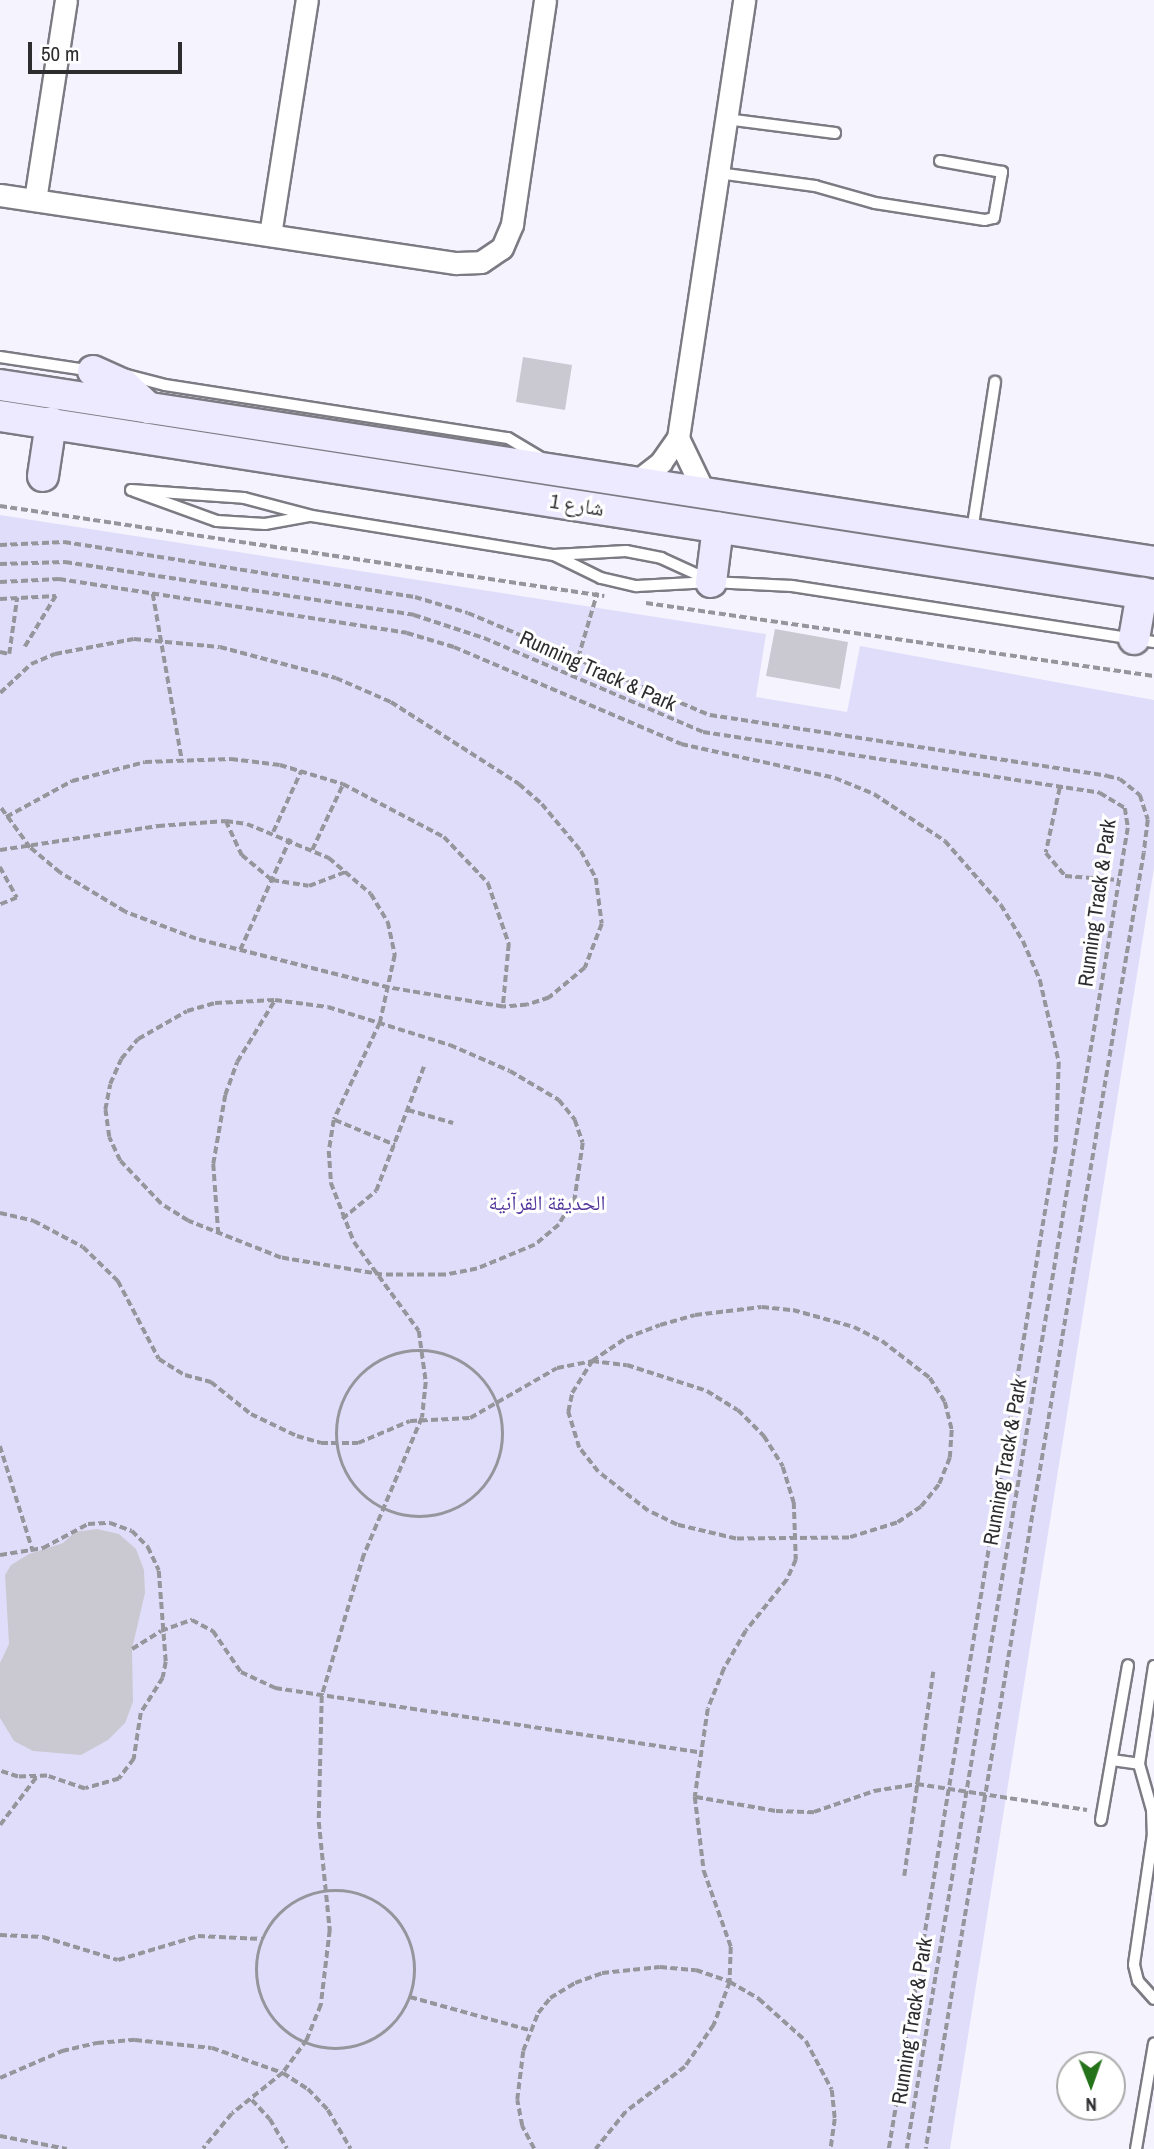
<!DOCTYPE html>
<meta charset="utf-8">
<style>
body{margin:0}
#map{position:relative;width:1154px;height:2149px;overflow:hidden;background:#f5f4fe;font-family:"Archivo Narrow","Noto Naskh Arabic",sans-serif}
div>[style]{position:absolute}
[style*='--x']{left:calc(var(--x)*1px);top:calc(var(--y)*1px);width:calc(var(--w)*1px);rotate:calc(var(--a)*1deg)}
.green>*{inset:0;background:#e0ddfb}
.building>*{inset:0;background:#cac9d2}
.path>*{height:3.5px;margin-top:-1.75px;transform-origin:0;background:repeating-linear-gradient(90deg,#96959c 0 7px,transparent 0 10.5px)}
.path>.ring{margin:-1.75px;padding:0;box-sizing:content-box;background:none;border:3.5px solid #96959c;border-radius:50%}
.roads{filter:drop-shadow(2px 0 #7c7b83) drop-shadow(-2px 0 #7c7b83) drop-shadow(0 2px #7c7b83) drop-shadow(0 -2px #7c7b83)}
.lane>*{height:10px;margin:-5px;padding:0 5px;transform-origin:5px;border-radius:5px;background:#fff}
.street>*{height:21px;margin:-10.5px;padding:0 10.5px;transform-origin:10.5px;border-radius:10.5px;background:#fff}
.secondary>*{height:30px;margin:-15px;padding:0 15px;transform-origin:15px;border-radius:15px;background:#edeaff}
span{translate:-50% -50%;white-space:nowrap;text-align:center;line-height:1.15;-webkit-text-stroke:6px #fff;paint-order:stroke}
.street-label{font-size:21px;color:#2d2d30}
.park-label{font-size:21px;color:#54379c}
.north{position:absolute;left:1056px;top:2051px;width:70px;height:70px;box-sizing:border-box;background:#fff;border:2px solid #ababac;border-radius:50%;rotate:179deg;font-size:19px;font-weight:700;line-height:28px;text-align:center;color:#2d2d30}
.north::after{content:'';display:block;margin:auto;width:24px;height:32px;background:#24731a;clip-path:polygon(50% 0,100% 100%,50% 72%,0 100%)}
.scale{position:absolute;left:28px;top:42px;width:154px;height:32px;box-sizing:border-box;border:4px solid #2d2d30;border-top:0;padding-left:9px;font-size:21px;line-height:24px;white-space:nowrap;color:#2d2d30;-webkit-text-stroke:5px #fff;paint-order:stroke}
</style>
<div id="map">
<div class="green">
<i style="clip-path:polygon(0 515px,766px 634px,756px 697px,847px 712px,860px 646px,1154px 700px,1154px 868px,950px 2149px,0 2149px)"></i>
</div>
<div class="building">
<i style="clip-path:polygon(523px 357px,572px 365px,565px 410px,516px 402px)"></i>
<i style="clip-path:polygon(775px 629px,848px 642px,840px 689px,766px 676px)"></i>
<i style="clip-path:polygon(97px 1529px,119px 1534px,136px 1549px,144px 1570px,145px 1593px,132px 1649px,133px 1702px,125px 1723px,108px 1740px,81px 1755px,33px 1751px,14px 1741px,0 1718px,0 1663px,9px 1644px,5px 1575px,11px 1565px,29px 1554px,63px 1543px,75px 1532px)"></i>
</div>
<div class="path">
<i style="--x:0;--y:506;--w:611;--a:8.48"></i>
<i style="--x:0;--y:545;--w:64;--a:-2.7"></i>
<i style="--x:64;--y:542;--w:355;--a:8.9"></i>
<i style="--x:415;--y:597;--w:55;--a:16.8"></i>
<i style="--x:468;--y:613;--w:263;--a:22.9"></i>
<i style="--x:710;--y:715;--w:402;--a:8.7"></i>
<i style="--x:1107;--y:776;--w:13;--a:13"></i>
<i style="--x:1120;--y:779;--w:26;--a:39"></i>
<i style="--x:1140;--y:795;--w:26;--a:72"></i>
<i style="--x:1148;--y:820;--w:33;--a:97"></i>
<i style="--x:1144;--y:853;--w:1314;--a:99.55"></i>
<i style="--x:0;--y:564;--w:65;--a:-1.8"></i>
<i style="--x:65;--y:562;--w:353;--a:8.6"></i>
<i style="--x:414;--y:615;--w:74;--a:18.2"></i>
<i style="--x:484;--y:638;--w:238;--a:23.2"></i>
<i style="--x:703;--y:732;--w:402;--a:8.7"></i>
<i style="--x:1100;--y:793;--w:29;--a:31"></i>
<i style="--x:1125;--y:808;--w:20;--a:81"></i>
<i style="--x:1128;--y:828;--w:1339;--a:99.5"></i>
<i style="--x:0;--y:582;--w:59;--a:-2.9"></i>
<i style="--x:59;--y:579;--w:352;--a:8.8"></i>
<i style="--x:407;--y:633;--w:49;--a:16.6"></i>
<i style="--x:454;--y:647;--w:247;--a:23.1"></i>
<i style="--x:681;--y:744;--w:158;--a:12.4"></i>
<i style="--x:835;--y:778;--w:42;--a:22.3"></i>
<i style="--x:874;--y:794;--w:85;--a:33.5"></i>
<i style="--x:945;--y:841;--w:85;--a:48.8"></i>
<i style="--x:1001;--y:905;--w:42;--a:58.6"></i>
<i style="--x:1023;--y:941;--w:43;--a:66.4"></i>
<i style="--x:1040;--y:980;--w:84;--a:77"></i>
<i style="--x:1059;--y:1062;--w:85;--a:92"></i>
<i style="--x:1056;--y:1147;--w:1016;--a:99.46"></i>
<i style="--x:153;--y:594;--w:169;--a:80.1"></i>
<i style="--x:0;--y:599;--w:56;--a:-3.1"></i>
<i style="--x:56;--y:596;--w:60;--a:121.3"></i>
<i style="--x:646;--y:603;--w:513;--a:8.18"></i>
<i style="--x:0;--y:652;--w:9;--a:13"></i>
<i style="--x:9;--y:654;--w:57;--a:-81.9"></i>
<i style="--x:572;--y:678;--w:89;--a:-73.6"></i>
<i style="--x:0;--y:693;--w:42;--a:-43.1"></i>
<i style="--x:31;--y:664;--w:26;--a:-23"></i>
<i style="--x:55;--y:654;--w:80;--a:-10.8"></i>
<i style="--x:134;--y:639;--w:86;--a:5.3"></i>
<i style="--x:220;--y:647;--w:120;--a:15"></i>
<i style="--x:336;--y:678;--w:60;--a:23.6"></i>
<i style="--x:391;--y:702;--w:152;--a:32.6"></i>
<i style="--x:519;--y:784;--w:30;--a:41"></i>
<i style="--x:542;--y:804;--w:61;--a:50.3"></i>
<i style="--x:581;--y:851;--w:31;--a:61"></i>
<i style="--x:596;--y:878;--w:46;--a:82.6"></i>
<i style="--x:602;--y:924;--w:47;--a:111.1"></i>
<i style="--x:585;--y:968;--w:47;--a:140.2"></i>
<i style="--x:549;--y:998;--w:23;--a:162"></i>
<i style="--x:527;--y:1005;--w:24;--a:175"></i>
<i style="--x:503;--y:1007;--w:116;--a:-170.5"></i>
<i style="--x:389;--y:988;--w:199;--a:-165.8"></i>
<i style="--x:196;--y:939;--w:76;--a:-159.2"></i>
<i style="--x:125;--y:912;--w:76;--a:-149"></i>
<i style="--x:60;--y:873;--w:39;--a:-140"></i>
<i style="--x:30;--y:848;--w:51;--a:-126.2"></i>
<i style="--x:1060;--y:788;--w:66;--a:102.2"></i>
<i style="--x:1046;--y:853;--w:30;--a:50"></i>
<i style="--x:1065;--y:876;--w:54;--a:4.2"></i>
<i style="--x:6;--y:817;--w:75;--a:-28.6"></i>
<i style="--x:72;--y:781;--w:75;--a:-14.6"></i>
<i style="--x:145;--y:762;--w:86;--a:-2"></i>
<i style="--x:231;--y:759;--w:49;--a:7"></i>
<i style="--x:280;--y:765;--w:66;--a:16.8"></i>
<i style="--x:343;--y:784;--w:114;--a:27.7"></i>
<i style="--x:444;--y:837;--w:64;--a:46.3"></i>
<i style="--x:488;--y:883;--w:65;--a:71"></i>
<i style="--x:509;--y:944;--w:63;--a:95.4"></i>
<i style="--x:226;--y:821;--w:38;--a:65"></i>
<i style="--x:242;--y:855;--w:39;--a:40"></i>
<i style="--x:272;--y:880;--w:37;--a:9"></i>
<i style="--x:309;--y:886;--w:39;--a:-21"></i>
<i style="--x:273;--y:832;--w:67;--a:-65.3"></i>
<i style="--x:0;--y:850;--w:160;--a:-8.6"></i>
<i style="--x:158;--y:826;--w:68;--a:-4.2"></i>
<i style="--x:226;--y:821;--w:21;--a:8"></i>
<i style="--x:247;--y:824;--w:89;--a:22.5"></i>
<i style="--x:329;--y:858;--w:55;--a:40.6"></i>
<i style="--x:371;--y:894;--w:33;--a:59"></i>
<i style="--x:388;--y:922;--w:34;--a:78"></i>
<i style="--x:395;--y:955;--w:70;--a:102.4"></i>
<i style="--x:380;--y:1023;--w:107;--a:115.4"></i>
<i style="--x:334;--y:1120;--w:31;--a:99"></i>
<i style="--x:329;--y:1151;--w:32;--a:86"></i>
<i style="--x:331;--y:1183;--w:63;--a:68.7"></i>
<i style="--x:354;--y:1242;--w:110;--a:53.9"></i>
<i style="--x:419;--y:1331;--w:51;--a:82.2"></i>
<i style="--x:426;--y:1382;--w:36;--a:96"></i>
<i style="--x:422;--y:1418;--w:149;--a:112.9"></i>
<i style="--x:364;--y:1555;--w:147;--a:106.6"></i>
<i style="--x:322;--y:1696;--w:126;--a:91.4"></i>
<i style="--x:319;--y:1822;--w:109;--a:84.2"></i>
<i style="--x:330;--y:1930;--w:76;--a:96.8"></i>
<i style="--x:321;--y:2005;--w:38;--a:112"></i>
<i style="--x:307;--y:2040;--w:41;--a:126"></i>
<i style="--x:283;--y:2073;--w:65;--a:141.2"></i>
<i style="--x:232;--y:2114;--w:45;--a:129.6"></i>
<i style="--x:312;--y:850;--w:73;--a:-64.8"></i>
<i style="--x:0;--y:867;--w:35;--a:61"></i>
<i style="--x:17;--y:898;--w:18;--a:158"></i>
<i style="--x:240;--y:950;--w:122;--a:-65.8"></i>
<i style="--x:275;--y:1000;--w:53;--a:7.5"></i>
<i style="--x:328;--y:1007;--w:128;--a:17.3"></i>
<i style="--x:450;--y:1045;--w:65;--a:23.4"></i>
<i style="--x:510;--y:1071;--w:57;--a:30.6"></i>
<i style="--x:559;--y:1100;--w:26;--a:51"></i>
<i style="--x:575;--y:1120;--w:24;--a:71"></i>
<i style="--x:583;--y:1143;--w:56;--a:98.3"></i>
<i style="--x:575;--y:1198;--w:31;--a:121"></i>
<i style="--x:559;--y:1225;--w:31;--a:140"></i>
<i style="--x:535;--y:1245;--w:63;--a:157.5"></i>
<i style="--x:477;--y:1269;--w:33;--a:169"></i>
<i style="--x:445;--y:1275;--w:63;--a:180"></i>
<i style="--x:382;--y:1275;--w:102;--a:-170.4"></i>
<i style="--x:281;--y:1258;--w:100;--a:-158.3"></i>
<i style="--x:188;--y:1221;--w:32;--a:-148"></i>
<i style="--x:161;--y:1204;--w:59;--a:-133.6"></i>
<i style="--x:120;--y:1161;--w:26;--a:-115"></i>
<i style="--x:109;--y:1137;--w:27;--a:-98"></i>
<i style="--x:105;--y:1110;--w:26;--a:-79"></i>
<i style="--x:110;--y:1084;--w:27;--a:-66"></i>
<i style="--x:121;--y:1059;--w:26;--a:-50"></i>
<i style="--x:138;--y:1039;--w:56;--a:-29.7"></i>
<i style="--x:187;--y:1011;--w:29;--a:-16"></i>
<i style="--x:215;--y:1003;--w:60;--a:-2.9"></i>
<i style="--x:408;--y:1110;--w:47;--a:16.1"></i>
<i style="--x:335;--y:1120;--w:65;--a:22.6"></i>
<i style="--x:0;--y:1213;--w:35;--a:13"></i>
<i style="--x:34;--y:1221;--w:55;--a:28"></i>
<i style="--x:83;--y:1247;--w:49;--a:44.2"></i>
<i style="--x:118;--y:1281;--w:88;--a:62.3"></i>
<i style="--x:159;--y:1359;--w:31;--a:32"></i>
<i style="--x:185;--y:1375;--w:27;--a:15"></i>
<i style="--x:211;--y:1382;--w:51;--a:38.7"></i>
<i style="--x:251;--y:1414;--w:51;--a:25.6"></i>
<i style="--x:297;--y:1436;--w:25;--a:16"></i>
<i style="--x:321;--y:1443;--w:37;--a:0"></i>
<i style="--x:358;--y:1443;--w:56;--a:-22.9"></i>
<i style="--x:410;--y:1421;--w:60;--a:-2.9"></i>
<i style="--x:470;--y:1418;--w:100;--a:-29.9"></i>
<i style="--x:557;--y:1368;--w:36;--a:-11"></i>
<i style="--x:592;--y:1361;--w:35;--a:7"></i>
<i style="--x:627;--y:1365;--w:84;--a:18"></i>
<i style="--x:707;--y:1391;--w:36;--a:32"></i>
<i style="--x:738;--y:1410;--w:37;--a:45"></i>
<i style="--x:764;--y:1436;--w:36;--a:58"></i>
<i style="--x:783;--y:1467;--w:37;--a:73"></i>
<i style="--x:794;--y:1502;--w:58;--a:88"></i>
<i style="--x:796;--y:1560;--w:22;--a:114"></i>
<i style="--x:787;--y:1580;--w:65;--a:128.8"></i>
<i style="--x:746;--y:1631;--w:44;--a:120.1"></i>
<i style="--x:724;--y:1669;--w:43;--a:111.8"></i>
<i style="--x:708;--y:1709;--w:89;--a:98.4"></i>
<i style="--x:695;--y:1797;--w:75;--a:83.1"></i>
<i style="--x:704;--y:1871;--w:81;--a:70.4"></i>
<i style="--x:731;--y:1947;--w:35;--a:92"></i>
<i style="--x:730;--y:1982;--w:46;--a:110.4"></i>
<i style="--x:714;--y:2025;--w:51;--a:124.6"></i>
<i style="--x:685;--y:2067;--w:74;--a:142.7"></i>
<i style="--x:626;--y:2112;--w:48;--a:129"></i>
<i style="--x:342;--y:1219;--w:44;--a:-39.5"></i>
<i style="--x:376;--y:1191;--w:134;--a:-69"></i>
<i style="--x:218;--y:1234;--w:70;--a:-94.1"></i>
<i style="--x:213;--y:1164;--w:70;--a:-80.1"></i>
<i style="--x:225;--y:1095;--w:35;--a:-70"></i>
<i style="--x:237;--y:1062;--w:73;--a:-58.5"></i>
<i style="--x:762;--y:1307;--w:31;--a:6"></i>
<i style="--x:793;--y:1310;--w:63;--a:15.6"></i>
<i style="--x:854;--y:1327;--w:31;--a:27"></i>
<i style="--x:882;--y:1341;--w:61;--a:37.6"></i>
<i style="--x:930;--y:1378;--w:28;--a:58"></i>
<i style="--x:945;--y:1402;--w:29;--a:76"></i>
<i style="--x:952;--y:1430;--w:28;--a:94"></i>
<i style="--x:950;--y:1458;--w:29;--a:112"></i>
<i style="--x:939;--y:1485;--w:28;--a:129"></i>
<i style="--x:921;--y:1507;--w:29;--a:146"></i>
<i style="--x:897;--y:1523;--w:50;--a:162.6"></i>
<i style="--x:849;--y:1538;--w:113;--a:179.5"></i>
<i style="--x:736;--y:1539;--w:61;--a:-166.7"></i>
<i style="--x:677;--y:1525;--w:32;--a:-154"></i>
<i style="--x:648;--y:1511;--w:63;--a:-142"></i>
<i style="--x:598;--y:1472;--w:31;--a:-128"></i>
<i style="--x:579;--y:1448;--w:38;--a:-107"></i>
<i style="--x:568;--y:1412;--w:19;--a:-78"></i>
<i style="--x:572;--y:1393;--w:38;--a:-58"></i>
<i style="--x:592;--y:1361;--w:41;--a:-34.1"></i>
<i style="--x:626;--y:1338;--w:36;--a:-21"></i>
<i style="--x:660;--y:1325;--w:36;--a:-16"></i>
<i style="--x:695;--y:1315;--w:67;--a:-6.8"></i>
<i class="ring" style="left:337px;top:1351px;width:162.5px;height:162.5px"></i>
<i style="--x:0;--y:1446;--w:110;--a:72.6"></i>
<i style="--x:0;--y:1555;--w:44;--a:-9.2"></i>
<i style="--x:43;--y:1548;--w:51;--a:-28.1"></i>
<i style="--x:88;--y:1524;--w:22;--a:-3"></i>
<i style="--x:110;--y:1523;--w:23;--a:20"></i>
<i style="--x:132;--y:1531;--w:23;--a:45"></i>
<i style="--x:148;--y:1547;--w:26;--a:65"></i>
<i style="--x:159;--y:1571;--w:91;--a:85.6"></i>
<i style="--x:166;--y:1662;--w:16;--a:101"></i>
<i style="--x:163;--y:1678;--w:41;--a:122.2"></i>
<i style="--x:141;--y:1713;--w:47;--a:98.7"></i>
<i style="--x:134;--y:1759;--w:25;--a:127"></i>
<i style="--x:119;--y:1779;--w:35;--a:164"></i>
<i style="--x:85;--y:1789;--w:40;--a:-161.1"></i>
<i style="--x:47;--y:1776;--w:29;--a:178"></i>
<i style="--x:18;--y:1777;--w:19;--a:-162"></i>
<i style="--x:132;--y:1649;--w:34;--a:-32"></i>
<i style="--x:161;--y:1631;--w:33;--a:-20"></i>
<i style="--x:192;--y:1620;--w:24;--a:28"></i>
<i style="--x:213;--y:1631;--w:50;--a:55.7"></i>
<i style="--x:241;--y:1672;--w:38;--a:25"></i>
<i style="--x:275;--y:1688;--w:429;--a:8.6"></i>
<i style="--x:696;--y:1797;--w:81;--a:9.9"></i>
<i style="--x:776;--y:1811;--w:38;--a:2"></i>
<i style="--x:814;--y:1812;--w:64;--a:-19.3"></i>
<i style="--x:874;--y:1791;--w:44;--a:-9.2"></i>
<i style="--x:917;--y:1784;--w:172;--a:8.7"></i>
<i style="--x:0;--y:1825;--w:63;--a:-52.8"></i>
<i style="--x:904;--y:1876;--w:206;--a:-81.9"></i>
<i class="ring" style="left:257px;top:1891px;width:154.5px;height:154.5px"></i>
<i style="--x:0;--y:1935;--w:43;--a:2.7"></i>
<i style="--x:43;--y:1937;--w:78;--a:17"></i>
<i style="--x:118;--y:1960;--w:84;--a:-16.7"></i>
<i style="--x:198;--y:1936;--w:65;--a:2.6"></i>
<i style="--x:410;--y:1997;--w:123;--a:15.5"></i>
<i style="--x:0;--y:2078;--w:68;--a:-23.5"></i>
<i style="--x:62;--y:2051;--w:36;--a:-13"></i>
<i style="--x:97;--y:2043;--w:38;--a:-5"></i>
<i style="--x:135;--y:2040;--w:77;--a:5.9"></i>
<i style="--x:212;--y:2048;--w:75;--a:19.4"></i>
<i style="--x:283;--y:2073;--w:30;--a:33"></i>
<i style="--x:308;--y:2089;--w:29;--a:46"></i>
<i style="--x:328;--y:2110;--w:45;--a:59.5"></i>
<i style="--x:252;--y:2100;--w:26;--a:47"></i>
<i style="--x:270;--y:2119;--w:34;--a:60"></i>
<i style="--x:0;--y:2136;--w:68;--a:11"></i>
<i style="--x:534;--y:2149;--w:26;--a:-118"></i>
<i style="--x:522;--y:2126;--w:26;--a:-101"></i>
<i style="--x:517;--y:2100;--w:49;--a:-83"></i>
<i style="--x:523;--y:2051;--w:41;--a:-68.5"></i>
<i style="--x:538;--y:2013;--w:19;--a:-51"></i>
<i style="--x:550;--y:1998;--w:29;--a:-31"></i>
<i style="--x:575;--y:1983;--w:29;--a:-20"></i>
<i style="--x:602;--y:1973;--w:58;--a:-5.9"></i>
<i style="--x:660;--y:1967;--w:36;--a:5"></i>
<i style="--x:696;--y:1970;--w:36;--a:19"></i>
<i style="--x:730;--y:1982;--w:34;--a:30"></i>
<i style="--x:759;--y:1999;--w:63;--a:41.8"></i>
<i style="--x:806;--y:2041;--w:55;--a:62"></i>
<i style="--x:832;--y:2090;--w:29;--a:84"></i>
<i style="--x:835;--y:2119;--w:30;--a:98"></i>
</div>
<div class="roads">
<div class="lane">
<i style="--x:726;--y:119;--w:110;--a:7.3"></i>
<i style="--x:718;--y:173;--w:98;--a:7.6"></i>
<i style="--x:815;--y:186;--w:62;--a:15.8"></i>
<i style="--x:875;--y:203;--w:111;--a:8.8"></i>
<i style="--x:985;--y:220;--w:9;--a:-13"></i>
<i style="--x:994;--y:218;--w:47;--a:-80.1"></i>
<i style="--x:1002;--y:172;--w:63;--a:-169.9"></i>
<i style="--x:0;--y:357;--w:94;--a:8.6"></i>
<i style="--x:123;--y:374;--w:43;--a:14.7"></i>
<i style="--x:165;--y:385;--w:347;--a:8.8"></i>
<i style="--x:508;--y:438;--w:41;--a:31"></i>
<i style="--x:131;--y:490;--w:113;--a:4"></i>
<i style="--x:244;--y:498;--w:70;--a:14.8"></i>
<i style="--x:312;--y:516;--w:245;--a:9.2"></i>
<i style="--x:554;--y:555;--w:72;--a:-3.2"></i>
<i style="--x:626;--y:551;--w:36;--a:11"></i>
<i style="--x:661;--y:558;--w:53;--a:24.6"></i>
<i style="--x:134;--y:491;--w:88;--a:19.9"></i>
<i style="--x:217;--y:521;--w:48;--a:3.6"></i>
<i style="--x:265;--y:524;--w:46;--a:-10.1"></i>
<i style="--x:972;--y:531;--w:151;--a:-81.2"></i>
<i style="--x:554;--y:555;--w:52;--a:26.1"></i>
<i style="--x:601;--y:578;--w:37;--a:13"></i>
<i style="--x:637;--y:586;--w:74;--a:-3.1"></i>
<i style="--x:711;--y:582;--w:81;--a:2.8"></i>
<i style="--x:792;--y:586;--w:366;--a:8.8"></i>
<i style="--x:1154;--y:1666;--w:99;--a:98.7"></i>
<i style="--x:1139;--y:1764;--w:48;--a:74.2"></i>
<i style="--x:1152;--y:1810;--w:24;--a:88"></i>
<i style="--x:1153;--y:1834;--w:132;--a:98.3"></i>
<i style="--x:1134;--y:1965;--w:16;--a:76"></i>
<i style="--x:1138;--y:1981;--w:24;--a:48"></i>
<i style="--x:1112;--y:1760;--w:27;--a:8"></i>
<i style="--x:1101;--y:1820;--w:157;--a:-80.1"></i>
<i style="--x:1136;--y:2149;--w:107;--a:-80.3"></i>
</div>
<div class="street">
<i style="--x:0;--y:195;--w:461;--a:8.5"></i>
<i style="--x:456;--y:263;--w:25;--a:-2"></i>
<i style="--x:481;--y:262;--w:25;--a:-34"></i>
<i style="--x:502;--y:248;--w:26;--a:-67"></i>
<i style="--x:512;--y:224;--w:226;--a:-81.6"></i>
<i style="--x:35;--y:200;--w:202;--a:-81.2"></i>
<i style="--x:270;--y:235;--w:238;--a:-81.1"></i>
<i style="--x:678;--y:438;--w:60;--a:64.3"></i>
<i style="--x:637;--y:481;--w:31;--a:-38"></i>
<i style="--x:661;--y:462;--w:29;--a:-55"></i>
<i style="--x:678;--y:438;--w:443;--a:-81.4"></i>
</div>
<div class="secondary">
<i style="--x:93;--y:371;--w:34;--a:24"></i>
<i style="--x:124;--y:385;--w:34;--a:43"></i>
<i style="--x:0;--y:385;--w:1167;--a:8.72"></i>
<i style="--x:0;--y:416;--w:1168;--a:8.82"></i>
<i style="--x:43;--y:476;--w:54;--a:-81.4"></i>
<i style="--x:711;--y:582;--w:55;--a:-82.7"></i>
<i style="--x:1134;--y:639;--w:47;--a:-80.1"></i>
</div>
</div>
<div class="street-label">
<span style="left:577px;top:505px;rotate:9deg">شارع 1</span>
<span style="left:598px;top:671px;rotate:24deg">Running Track &amp; Park</span>
<span style="left:1097px;top:903px;rotate:-82deg">Running Track &amp; Park</span>
<span style="left:1005px;top:1462px;rotate:-80deg">Running Track &amp; Park</span>
<span style="left:912px;top:2021px;rotate:-81deg">Running Track &amp; Park</span>
</div>
<div class="park-label">
<span style="left:547px;top:1203px">الحديقة القرآنية</span>
</div>
<div class="north">N</div>
<div class="scale">50 m</div>
</div>
